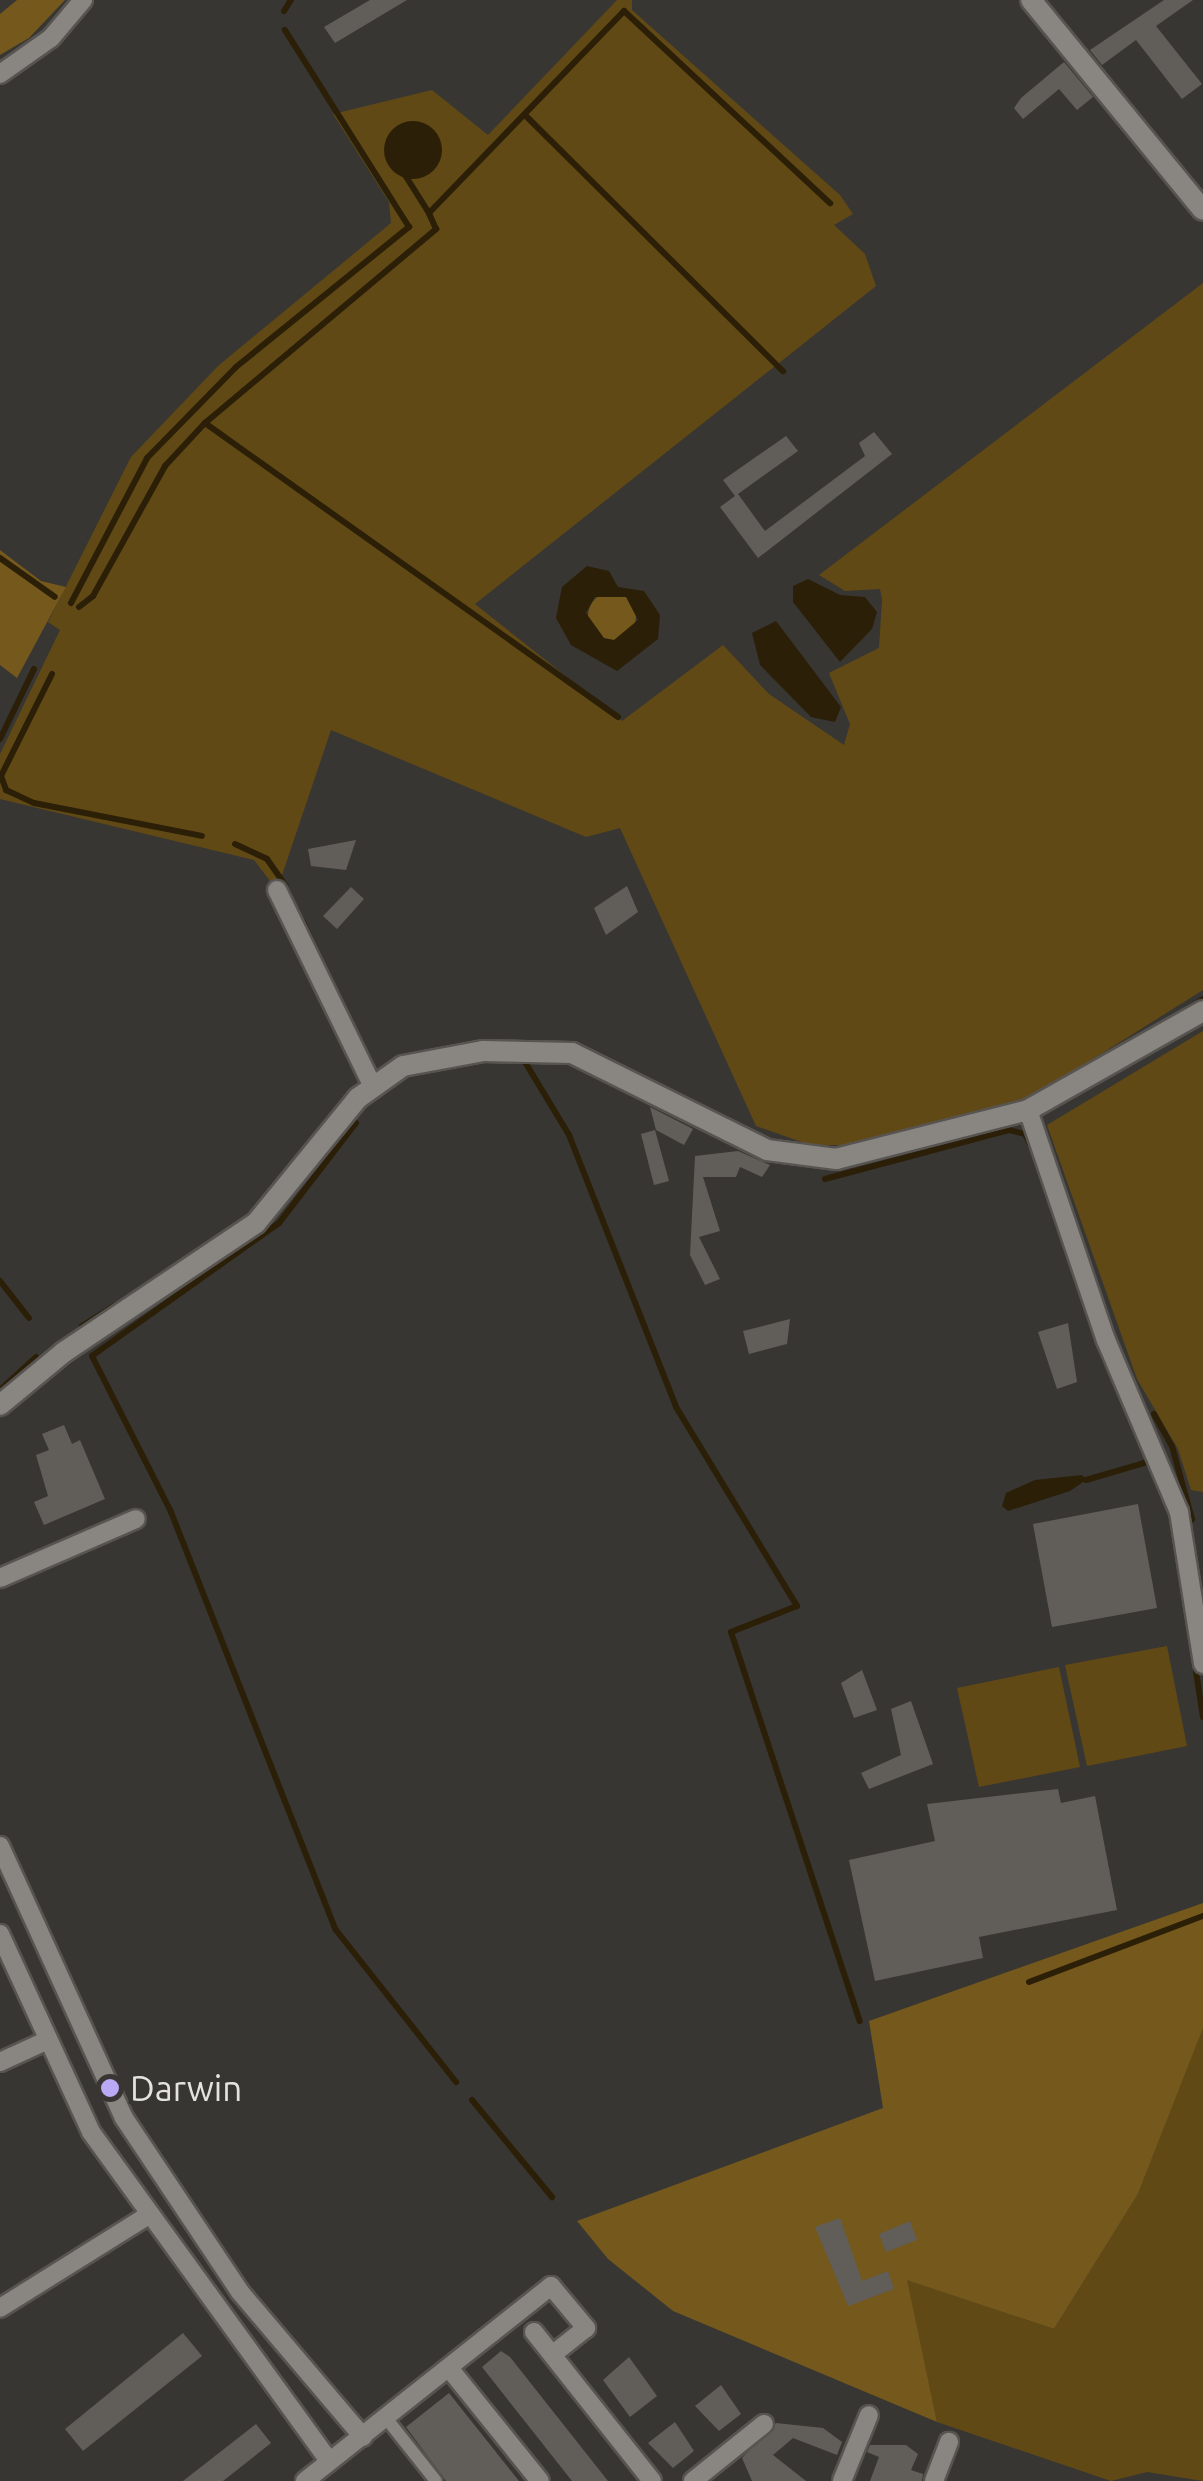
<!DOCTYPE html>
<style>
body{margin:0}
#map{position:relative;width:1203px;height:2481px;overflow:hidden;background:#383632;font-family:Ubuntu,sans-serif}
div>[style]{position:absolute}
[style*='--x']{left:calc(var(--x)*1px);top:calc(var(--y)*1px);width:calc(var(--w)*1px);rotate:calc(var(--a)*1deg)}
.green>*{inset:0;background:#614915}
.forest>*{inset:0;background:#74581c}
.round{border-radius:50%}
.water>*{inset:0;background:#2b1f07}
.stream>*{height:6px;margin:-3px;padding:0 3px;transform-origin:3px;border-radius:3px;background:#2b1f07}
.building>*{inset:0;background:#615e5a}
.roads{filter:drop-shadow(2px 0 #575451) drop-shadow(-2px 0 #575451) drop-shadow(0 2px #575451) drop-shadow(0 -2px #575451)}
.pedestrian>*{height:12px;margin:-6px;padding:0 6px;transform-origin:6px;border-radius:6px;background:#898681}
.minor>*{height:18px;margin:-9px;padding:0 9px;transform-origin:9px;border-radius:9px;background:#898681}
.tertiary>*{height:20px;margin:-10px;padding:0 10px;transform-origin:10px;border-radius:10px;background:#898681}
.dots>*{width:28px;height:28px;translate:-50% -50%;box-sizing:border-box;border:5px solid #383632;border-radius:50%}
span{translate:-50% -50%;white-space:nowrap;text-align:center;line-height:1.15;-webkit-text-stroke:9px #383632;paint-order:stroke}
.poi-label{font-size:35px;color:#e4e3e0}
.left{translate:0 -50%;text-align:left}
</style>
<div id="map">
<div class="green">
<i style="clip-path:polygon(617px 0,632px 0,632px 10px,840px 195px,853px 214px,834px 225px,865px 254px,876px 286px,475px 604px,622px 721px,723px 645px,769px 694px,844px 745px,850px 724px,829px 673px,879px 648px,882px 600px,880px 589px,845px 591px,819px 575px,1203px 283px,1203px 990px,1031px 1098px,844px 1145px,810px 1145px,756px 1126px,620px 828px,586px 837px,331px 730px,277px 890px,254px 860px,0 799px,0 754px,60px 630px,48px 622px,131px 457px,218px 366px,391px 223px,389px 202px,333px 114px,432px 90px,488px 135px)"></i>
<i style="clip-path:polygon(1203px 1031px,1203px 1492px,1191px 1490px,1178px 1449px,1137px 1379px,1047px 1125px)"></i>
<i style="clip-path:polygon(1167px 1646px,1187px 1746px,1087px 1766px,1065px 1665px)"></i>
<i style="clip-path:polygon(1059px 1667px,1080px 1767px,979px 1787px,957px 1688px)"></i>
<i style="clip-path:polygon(1203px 2027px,1203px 2481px,1147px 2472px,1111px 2481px,937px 2422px,906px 2279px,1054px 2329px,1138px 2194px)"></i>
</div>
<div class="forest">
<i style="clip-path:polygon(17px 0,65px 0,29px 38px,0 55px,0 14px)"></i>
<i style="clip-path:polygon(0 550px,41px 581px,66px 587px,17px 678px,0 665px)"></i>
<i class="round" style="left:588px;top:592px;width:48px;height:48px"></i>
<i style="clip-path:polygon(1203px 1903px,1203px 2028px,1138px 2194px,1054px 2329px,907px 2280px,937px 2422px,673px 2311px,608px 2259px,577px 2221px,883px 2108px,869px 2021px)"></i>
</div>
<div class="water">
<i class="round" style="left:384px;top:121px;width:58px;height:58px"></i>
<i style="clip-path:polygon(evenodd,587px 566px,609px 571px,618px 587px,644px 591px,660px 615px,658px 639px,617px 671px,571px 645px,556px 618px,562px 587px,587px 566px,595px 597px,626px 597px,638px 620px,614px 640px,604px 638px,586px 613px,595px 597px)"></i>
<i style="clip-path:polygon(808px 579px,840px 595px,865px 597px,877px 612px,872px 629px,840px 662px,793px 602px,793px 586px)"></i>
<i style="clip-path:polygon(776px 621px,841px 707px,835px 722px,811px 717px,760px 665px,752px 633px)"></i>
<i style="clip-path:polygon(1082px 1475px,1086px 1480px,1070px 1491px,1008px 1511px,1002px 1506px,1006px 1493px,1035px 1480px)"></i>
</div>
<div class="stream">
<i style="--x:284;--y:11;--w:13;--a:-58"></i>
<i style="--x:527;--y:117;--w:361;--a:44.8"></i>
<i style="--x:405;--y:175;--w:45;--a:57.7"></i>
<i style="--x:429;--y:213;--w:281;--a:-46"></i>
<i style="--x:624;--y:11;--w:282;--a:43"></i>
<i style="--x:205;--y:423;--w:507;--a:35.45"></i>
<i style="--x:0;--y:558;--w:67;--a:35.3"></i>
<i style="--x:71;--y:603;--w:164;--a:-62.3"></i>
<i style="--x:147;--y:458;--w:127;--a:-45.6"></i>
<i style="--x:236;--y:367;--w:223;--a:-39"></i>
<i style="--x:409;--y:227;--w:233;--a:-122.2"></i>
<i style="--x:79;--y:607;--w:18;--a:-38"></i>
<i style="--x:93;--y:596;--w:149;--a:-61"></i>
<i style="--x:165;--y:466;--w:59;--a:-47.1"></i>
<i style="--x:205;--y:423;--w:302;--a:-40"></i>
<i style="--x:436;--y:229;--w:17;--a:-114"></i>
<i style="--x:52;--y:674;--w:114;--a:116.6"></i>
<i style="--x:1;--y:776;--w:15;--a:70"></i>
<i style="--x:6;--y:790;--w:31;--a:25"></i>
<i style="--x:34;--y:803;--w:171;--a:11.1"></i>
<i style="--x:0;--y:739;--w:78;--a:-64.1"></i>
<i style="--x:235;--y:844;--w:35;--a:25"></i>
<i style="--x:267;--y:859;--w:32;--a:55"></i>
<i style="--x:303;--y:922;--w:60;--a:65.2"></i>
<i style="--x:1187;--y:1009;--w:19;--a:-32"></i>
<i style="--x:525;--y:1062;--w:85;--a:58.9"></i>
<i style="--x:569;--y:1135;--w:292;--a:68.5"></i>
<i style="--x:676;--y:1407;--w:233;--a:58.7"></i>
<i style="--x:797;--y:1606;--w:71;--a:158.5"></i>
<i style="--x:731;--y:1632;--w:410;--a:71.7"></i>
<i style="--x:356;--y:1123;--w:126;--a:127.6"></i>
<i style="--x:279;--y:1223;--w:229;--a:144.6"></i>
<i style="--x:92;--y:1356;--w:175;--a:63.1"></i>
<i style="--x:171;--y:1512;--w:449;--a:68.5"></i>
<i style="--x:336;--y:1930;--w:194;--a:51.7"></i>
<i style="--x:825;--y:1179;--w:190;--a:-14.9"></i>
<i style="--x:1009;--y:1130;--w:16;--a:14"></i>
<i style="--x:1025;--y:1134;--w:16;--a:63"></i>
<i style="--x:1052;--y:1207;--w:162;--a:70.9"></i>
<i style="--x:0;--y:1281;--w:47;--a:51.9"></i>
<i style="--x:82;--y:1326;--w:40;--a:-32"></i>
<i style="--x:0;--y:1390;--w:49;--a:-42.5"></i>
<i style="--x:1154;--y:1414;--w:37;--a:61"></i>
<i style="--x:1172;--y:1446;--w:76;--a:74.7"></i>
<i style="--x:1086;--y:1480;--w:68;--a:-16.3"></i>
<i style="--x:1195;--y:1665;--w:53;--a:81.3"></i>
<i style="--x:1029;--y:1982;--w:186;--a:-20.8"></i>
<i style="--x:472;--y:2100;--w:126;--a:50.5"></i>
</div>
<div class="building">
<i style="clip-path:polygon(370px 0,407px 0,335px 43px,324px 27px)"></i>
<i style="clip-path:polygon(1164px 0,1193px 0,1156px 26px,1202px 84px,1182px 99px,1136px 40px,1102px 65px,1090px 50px)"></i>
<i style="clip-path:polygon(1064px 62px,1093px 97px,1077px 110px,1059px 89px,1023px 119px,1014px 108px,1021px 98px)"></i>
<i style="clip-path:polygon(874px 432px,892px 454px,758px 558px,720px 507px,735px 496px,723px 480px,786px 436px,798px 451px,738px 494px,765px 531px,865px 456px,859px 443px)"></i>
<i style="clip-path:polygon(356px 840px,346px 870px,311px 866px,308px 849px)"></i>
<i style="clip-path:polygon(627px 886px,638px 912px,606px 935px,594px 908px)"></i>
<i style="clip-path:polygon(351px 887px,364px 899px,337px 929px,323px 916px)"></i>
<i style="clip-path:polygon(650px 1107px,693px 1129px,684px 1145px,656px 1130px)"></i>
<i style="clip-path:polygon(655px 1130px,669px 1181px,654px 1185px,641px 1134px)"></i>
<i style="clip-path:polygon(738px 1151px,770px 1165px,762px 1177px,740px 1167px,736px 1177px,703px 1177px,720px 1231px,699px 1237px,720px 1279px,705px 1285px,690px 1255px,695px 1156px)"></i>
<i style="clip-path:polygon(790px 1319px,787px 1344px,749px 1354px,743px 1331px)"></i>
<i style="clip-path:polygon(1068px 1323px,1077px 1382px,1057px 1389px,1038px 1332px)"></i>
<i style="clip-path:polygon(64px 1425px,72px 1444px,80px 1440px,105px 1499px,44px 1525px,34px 1502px,48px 1496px,36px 1455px,49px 1450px,42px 1434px)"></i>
<i style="clip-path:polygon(1138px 1504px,1157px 1608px,1052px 1627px,1033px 1524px)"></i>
<i style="clip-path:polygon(862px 1670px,877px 1710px,854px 1718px,841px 1683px)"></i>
<i style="clip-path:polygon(911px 1701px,933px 1764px,869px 1789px,861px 1773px,901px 1755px,891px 1709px)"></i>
<i style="clip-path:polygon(1058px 1789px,1061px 1803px,1095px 1796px,1117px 1910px,979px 1937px,983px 1958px,875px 1981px,849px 1860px,935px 1841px,927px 1804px)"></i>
<i style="clip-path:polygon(840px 2218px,862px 2281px,888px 2271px,894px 2289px,848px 2306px,815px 2227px)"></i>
<i style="clip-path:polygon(910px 2221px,917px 2240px,886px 2252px,879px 2234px)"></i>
<i style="clip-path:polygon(183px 2333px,202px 2356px,83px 2451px,65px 2429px)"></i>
<i style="clip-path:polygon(501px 2351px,510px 2357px,608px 2481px,572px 2481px,482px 2367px)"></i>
<i style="clip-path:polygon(629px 2357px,657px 2396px,630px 2417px,603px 2380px)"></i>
<i style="clip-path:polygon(721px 2385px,741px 2414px,719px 2431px,695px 2406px)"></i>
<i style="clip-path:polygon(449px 2393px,519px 2481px,446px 2481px,406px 2427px)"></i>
<i style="clip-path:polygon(675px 2422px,694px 2451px,673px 2468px,648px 2443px)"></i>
<i style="clip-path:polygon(776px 2423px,823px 2428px,842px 2442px,837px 2455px,793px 2438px,773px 2455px,806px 2481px,752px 2481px,742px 2458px)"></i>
<i style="clip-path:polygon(256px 2424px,271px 2443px,223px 2481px,183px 2481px)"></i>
<i style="clip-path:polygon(870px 2445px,906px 2445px,918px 2454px,911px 2470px,923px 2474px,922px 2481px,870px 2481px,879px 2457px,867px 2452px)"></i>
</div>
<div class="roads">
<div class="pedestrian">
<i style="--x:386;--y:2418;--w:80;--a:51.6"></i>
</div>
<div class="minor">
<i style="--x:0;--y:74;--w:62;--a:-35.2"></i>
<i style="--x:51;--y:38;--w:50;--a:-49.9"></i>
<i style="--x:277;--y:890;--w:217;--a:64"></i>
<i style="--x:1028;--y:1110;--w:243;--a:71.3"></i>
<i style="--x:1106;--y:1340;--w:187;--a:67"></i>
<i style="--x:1179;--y:1512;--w:154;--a:81"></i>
<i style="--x:0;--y:1578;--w:148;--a:-23.5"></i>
<i style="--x:0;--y:1846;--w:299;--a:65.5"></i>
<i style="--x:124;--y:2118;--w:209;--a:56.3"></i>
<i style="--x:240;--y:2292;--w:190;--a:49.7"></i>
<i style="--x:0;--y:1934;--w:218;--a:65.3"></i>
<i style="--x:91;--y:2132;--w:406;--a:54.1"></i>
<i style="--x:0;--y:2062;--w:53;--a:-24.6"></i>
<i style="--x:0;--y:2308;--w:176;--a:-32"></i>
<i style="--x:534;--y:2332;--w:190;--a:51.6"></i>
<i style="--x:449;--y:2368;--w:145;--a:51.2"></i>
<i style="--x:305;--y:2481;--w:314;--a:-38.4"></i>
<i style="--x:551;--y:2286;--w:55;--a:50.2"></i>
<i style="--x:586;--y:2328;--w:43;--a:141.5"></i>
<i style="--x:693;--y:2481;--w:91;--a:-38.8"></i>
<i style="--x:842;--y:2481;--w:71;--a:-67.8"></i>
<i style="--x:934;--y:2481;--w:42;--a:-69"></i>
</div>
<div class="tertiary">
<i style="--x:1031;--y:0;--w:271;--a:50.7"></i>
<i style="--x:0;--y:1405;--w:83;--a:-39.6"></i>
<i style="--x:64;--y:1352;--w:231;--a:-33.9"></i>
<i style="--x:256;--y:1223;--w:161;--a:-50.8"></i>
<i style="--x:358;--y:1098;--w:55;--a:-35.4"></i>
<i style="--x:403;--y:1066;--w:81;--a:-10.6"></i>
<i style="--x:483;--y:1051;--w:89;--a:1.3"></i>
<i style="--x:572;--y:1053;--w:218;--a:26.4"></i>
<i style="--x:767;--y:1150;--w:70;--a:7.4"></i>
<i style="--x:836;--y:1159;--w:198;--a:-14.3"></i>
<i style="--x:1028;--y:1110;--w:201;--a:-29.5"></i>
</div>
</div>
<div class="dots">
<i style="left:110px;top:2088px;background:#baaaf6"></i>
</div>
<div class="poi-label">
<span class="left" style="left:130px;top:2088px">Darwin</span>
</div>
</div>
